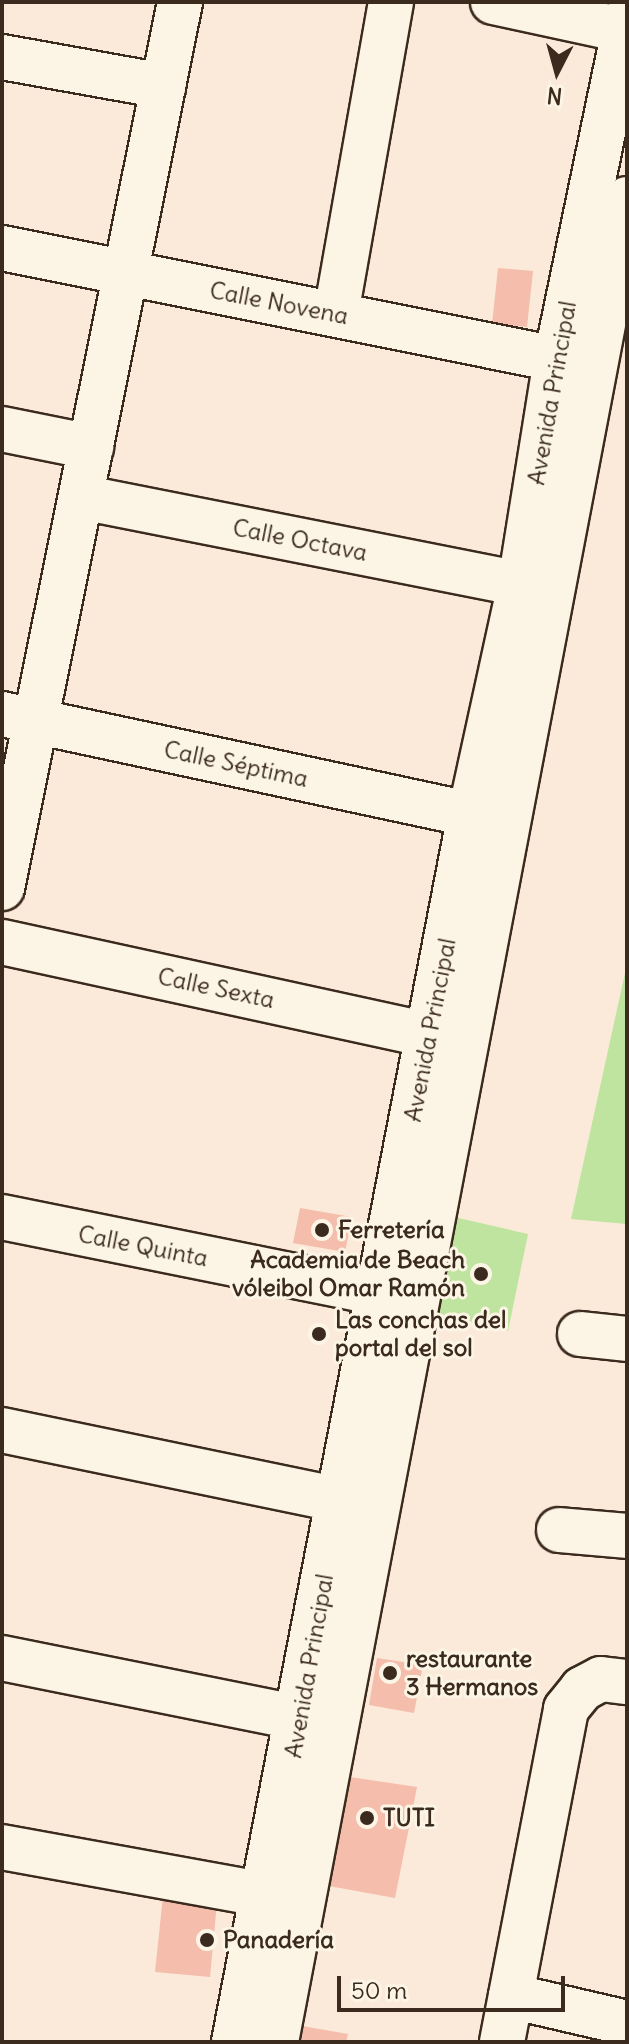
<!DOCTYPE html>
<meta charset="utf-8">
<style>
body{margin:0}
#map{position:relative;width:629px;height:2044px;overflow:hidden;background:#fbead9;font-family:Delius,sans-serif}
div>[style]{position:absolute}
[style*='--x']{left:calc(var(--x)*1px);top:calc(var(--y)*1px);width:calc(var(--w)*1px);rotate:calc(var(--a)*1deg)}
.green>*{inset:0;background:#bee49f}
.building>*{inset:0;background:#f5bdab}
.roads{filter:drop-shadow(2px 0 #3b2a1e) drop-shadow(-2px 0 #3b2a1e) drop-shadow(0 2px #3b2a1e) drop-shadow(0 -2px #3b2a1e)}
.minor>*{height:44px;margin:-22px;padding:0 22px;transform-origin:22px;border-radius:22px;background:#fcf5e5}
.dots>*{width:22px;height:22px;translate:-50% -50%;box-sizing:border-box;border:4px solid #fcf5e5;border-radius:50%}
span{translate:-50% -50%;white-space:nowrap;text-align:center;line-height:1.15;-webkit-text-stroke:6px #fcf5e5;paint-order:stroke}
.street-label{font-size:24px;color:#3b2a1e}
.poi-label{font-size:24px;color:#3b2a1e;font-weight:700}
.left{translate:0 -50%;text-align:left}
.right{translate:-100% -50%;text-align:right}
.frame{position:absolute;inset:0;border:4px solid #3b2a1e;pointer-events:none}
.north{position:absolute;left:517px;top:32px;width:80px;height:80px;-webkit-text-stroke:6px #fcf5e5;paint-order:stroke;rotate:186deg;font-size:22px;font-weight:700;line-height:32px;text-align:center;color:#3b2a1e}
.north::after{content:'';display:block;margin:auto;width:28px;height:36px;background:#3b2a1e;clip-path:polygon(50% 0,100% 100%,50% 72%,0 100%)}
.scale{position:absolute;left:337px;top:1976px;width:228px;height:36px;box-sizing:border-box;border:4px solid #3b2a1e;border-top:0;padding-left:10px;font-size:24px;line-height:28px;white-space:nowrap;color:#3b2a1e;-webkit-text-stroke:6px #fcf5e5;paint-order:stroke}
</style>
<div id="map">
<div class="green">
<i style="clip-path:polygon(627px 964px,627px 1224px,571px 1219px)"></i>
<i style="clip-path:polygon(454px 1217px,528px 1234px,508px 1331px,436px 1313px)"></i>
</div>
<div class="building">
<i style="clip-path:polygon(498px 268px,533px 271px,527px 327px,492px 324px)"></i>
<i style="clip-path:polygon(300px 1208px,352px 1217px,345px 1252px,293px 1243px)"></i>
<i style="clip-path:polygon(377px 1658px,423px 1665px,414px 1713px,369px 1705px)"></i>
<i style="clip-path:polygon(330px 1774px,417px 1787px,395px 1898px,318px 1884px)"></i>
<i style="clip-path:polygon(163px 1896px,217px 1902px,210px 1977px,155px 1972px)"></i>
<i style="clip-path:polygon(285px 2023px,348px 2034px,346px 2042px,281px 2042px)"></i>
</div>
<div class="roads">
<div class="minor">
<i style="--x:493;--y:2;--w:137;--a:12.2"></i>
<i style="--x:2;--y:57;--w:164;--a:10.2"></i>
<i style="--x:2;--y:248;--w:565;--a:11.33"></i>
<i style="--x:336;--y:314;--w:317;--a:-80"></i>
<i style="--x:2;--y:429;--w:91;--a:11.4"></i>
<i style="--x:81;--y:497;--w:448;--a:11.2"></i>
<i style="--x:2;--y:714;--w:479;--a:12.1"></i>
<i style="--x:2;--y:888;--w:904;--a:-78.64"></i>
<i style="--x:2;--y:942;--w:438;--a:12.3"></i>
<i style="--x:2;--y:1217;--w:385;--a:11.4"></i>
<i style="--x:580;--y:1334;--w:47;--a:6.1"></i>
<i style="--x:2;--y:1430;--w:375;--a:11.7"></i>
<i style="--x:559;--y:1530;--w:68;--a:5"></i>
<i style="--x:2;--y:1658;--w:304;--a:11.4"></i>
<i style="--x:2;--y:1847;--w:268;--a:10.3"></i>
<i style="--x:511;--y:1996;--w:119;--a:13.1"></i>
<i style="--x:234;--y:2042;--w:1250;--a:-79.12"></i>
<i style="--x:470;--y:814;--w:235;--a:-77.7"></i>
<i style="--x:520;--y:584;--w:228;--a:-80.9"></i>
<i style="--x:556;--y:359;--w:349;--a:-78.3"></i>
<i style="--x:276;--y:2042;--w:1876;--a:-79.22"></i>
<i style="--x:502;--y:2042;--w:339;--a:-79.1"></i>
<i style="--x:566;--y:1709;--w:26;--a:-51"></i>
<i style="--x:582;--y:1689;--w:21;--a:-28"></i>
<i style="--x:601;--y:1679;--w:26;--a:7"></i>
</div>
</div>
<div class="dots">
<i style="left:322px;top:1230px;background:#3b2a1e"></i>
<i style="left:481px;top:1274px;background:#3b2a1e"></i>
<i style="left:319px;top:1334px;background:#3b2a1e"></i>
<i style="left:390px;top:1673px;background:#3b2a1e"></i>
<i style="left:367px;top:1818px;background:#3b2a1e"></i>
<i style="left:207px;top:1940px;background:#3b2a1e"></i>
</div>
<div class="street-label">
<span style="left:279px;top:303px;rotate:11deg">Calle Novena</span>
<span style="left:552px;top:393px;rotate:-80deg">Avenida Principal</span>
<span style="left:300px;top:540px;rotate:11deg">Calle Octava</span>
<span style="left:236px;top:764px;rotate:12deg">Calle Séptima</span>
<span style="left:216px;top:988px;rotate:12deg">Calle Sexta</span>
<span style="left:430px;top:1030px;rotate:-79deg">Avenida Principal</span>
<span style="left:143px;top:1246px;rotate:11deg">Calle Quinta</span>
<span style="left:309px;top:1666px;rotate:-80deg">Avenida Principal</span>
</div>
<div class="poi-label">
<span class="left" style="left:338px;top:1230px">Ferretería</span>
<span class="right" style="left:465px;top:1274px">Academia de Beach<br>vóleibol Omar Ramón</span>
<span class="left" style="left:335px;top:1334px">Las conchas del<br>portal del sol</span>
<span class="left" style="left:406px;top:1673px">restaurante<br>3 Hermanos</span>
<span class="left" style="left:383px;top:1818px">TUTI</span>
<span class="left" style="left:223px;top:1940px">Panadería</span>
</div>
<div class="frame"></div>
<div class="north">N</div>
<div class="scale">50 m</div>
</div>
